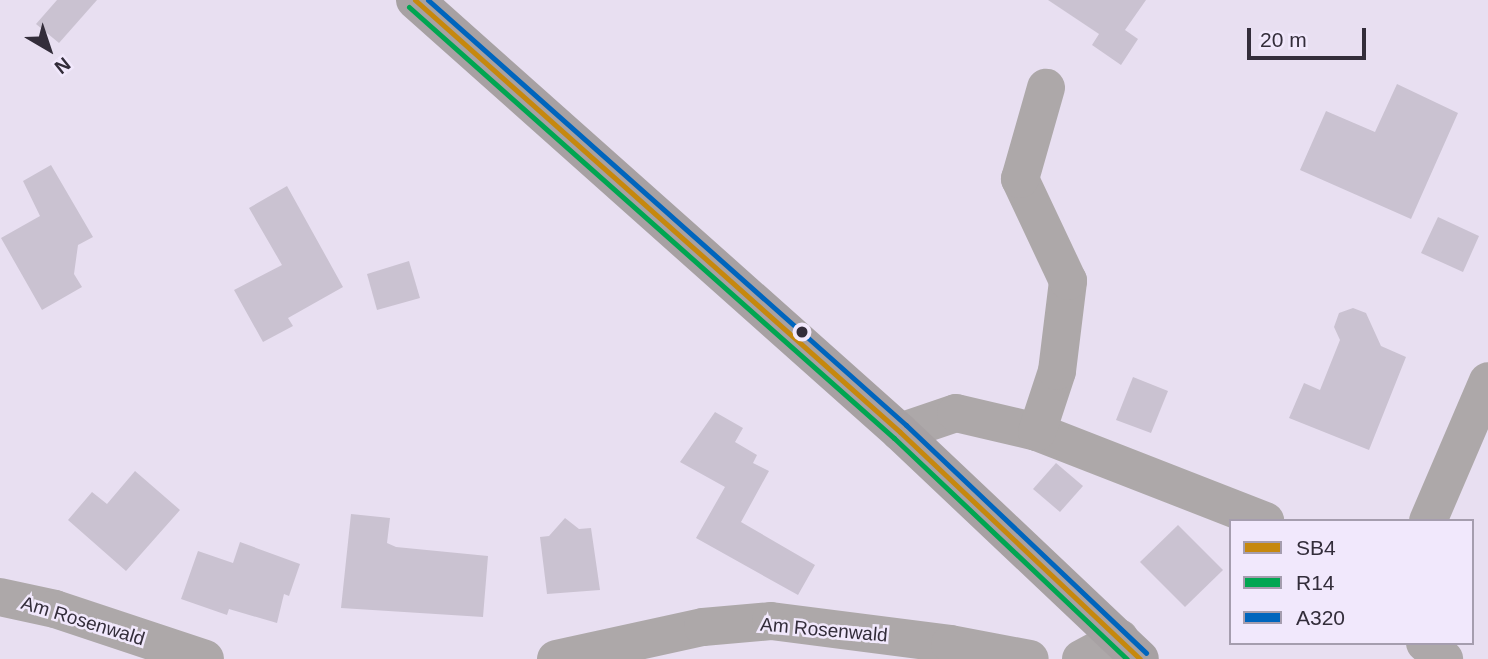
<!DOCTYPE html>
<style>
body{margin:0}
#map{position:relative;width:1488px;height:659px;overflow:hidden;background:#e8dff1;font-family:Arial,sans-serif}
div>[style]{position:absolute}
[style*='--x']{left:calc(var(--x)*1px);top:calc(var(--y)*1px);width:calc(var(--w)*1px);rotate:calc(var(--a)*1deg)}
.building>*{inset:0;background:#cac2d1}
.minor>*{height:38px;margin:-19px;padding:0 19px;transform-origin:19px;border-radius:19px;background:#ada8a9}
.major>*{height:38px;margin:-19px;padding:0 19px;transform-origin:19px;border-radius:19px;background:#a7a1a3}
.bus-1>*{height:5px;margin:-2.5px;padding:0 2.5px;transform-origin:2.5px;border-radius:2.5px;background:#c6880e}
.bus-2>*{height:5px;margin:-2.5px;padding:0 2.5px;transform-origin:2.5px;border-radius:2.5px;background:#00a651}
.bus-3>*{height:5px;margin:-2.5px;padding:0 2.5px;transform-origin:2.5px;border-radius:2.5px;background:#0065bd}
.dots>*{width:19px;height:19px;translate:-50% -50%;box-sizing:border-box;border:4px solid #f1e8fc;border-radius:50%}
span{translate:-50% -50%;white-space:nowrap;text-align:center;line-height:1.15;-webkit-text-stroke:5px #f1e8fc;paint-order:stroke}
.street-label{font-size:19px;color:#332d3a}
.legend{position:absolute;left:1229px;top:519px;width:245px;height:126px;box-sizing:border-box;background:#f1e8fc;border:2px solid #a59dae;margin:0;padding:9px 12px;list-style:none;font-size:21px;color:#332d3a}
.legend li{display:flex;align-items:center;gap:14px;height:35px}
.legend b{width:35px;border:2px solid #a59dae}
.north{position:absolute;left:14px;top:14px;width:70px;height:70px;-webkit-text-stroke:5px #f1e8fc;paint-order:stroke;rotate:141deg;font-size:19px;font-weight:700;line-height:28px;text-align:center;color:#332d3a}
.north::after{content:'';display:block;margin:auto;width:24px;height:32px;background:#332d3a;clip-path:polygon(50% 0,100% 100%,50% 72%,0 100%)}
.scale{position:absolute;left:1247px;top:28px;width:119px;height:32px;box-sizing:border-box;border:4px solid #332d3a;border-top:0;padding-left:9px;font-size:21px;line-height:24px;white-space:nowrap;color:#332d3a;-webkit-text-stroke:5px #f1e8fc;paint-order:stroke}
</style>
<div id="map">
<div class="building">
<i style="clip-path:polygon(57px 0,97px 0,59px 43px,36px 24px)"></i>
<i style="clip-path:polygon(1048px 0,1146px 0,1125px 30px,1138px 39px,1121px 65px,1092px 45px,1099px 34px)"></i>
<i style="clip-path:polygon(1397px 84px,1458px 113px,1411px 219px,1300px 170px,1326px 111px,1375px 132px)"></i>
<i style="clip-path:polygon(51px 165px,93px 237px,78px 245px,74px 274px,82px 287px,42px 310px,1px 238px,40px 216px,23px 181px)"></i>
<i style="clip-path:polygon(287px 186px,343px 287px,288px 318px,293px 326px,263px 342px,234px 290px,282px 265px,249px 208px)"></i>
<i style="clip-path:polygon(1438px 217px,1479px 236px,1463px 272px,1421px 253px)"></i>
<i style="clip-path:polygon(409px 261px,420px 298px,377px 310px,367px 274px)"></i>
<i style="clip-path:polygon(1353px 308px,1366px 313px,1381px 346px,1406px 357px,1369px 450px,1289px 418px,1304px 383px,1320px 390px,1340px 340px,1334px 327px,1339px 313px)"></i>
<i style="clip-path:polygon(1133px 377px,1168px 391px,1151px 433px,1116px 420px)"></i>
<i style="clip-path:polygon(715px 412px,743px 428px,735px 442px,757px 455px,753px 463px,769px 471px,741px 522px,815px 565px,798px 595px,696px 538px,725px 487px,680px 462px)"></i>
<i style="clip-path:polygon(1056px 463px,1083px 486px,1060px 512px,1033px 489px)"></i>
<i style="clip-path:polygon(135px 471px,180px 510px,126px 571px,68px 520px,92px 492px,107px 504px)"></i>
<i style="clip-path:polygon(351px 514px,390px 518px,387px 543px,396px 547px,488px 556px,483px 617px,341px 608px)"></i>
<i style="clip-path:polygon(565px 518px,579px 529px,591px 528px,600px 590px,547px 594px,540px 537px,549px 536px)"></i>
<i style="clip-path:polygon(1178px 525px,1223px 570px,1185px 607px,1140px 562px)"></i>
<i style="clip-path:polygon(240px 542px,300px 564px,289px 596px,284px 594px,277px 623px,229px 609px,227px 615px,181px 599px,198px 551px,233px 563px)"></i>
</div>
<div class="minor">
<i style="--x:900;--y:432;--w:59;--a:-18.7"></i>
<i style="--x:956;--y:413;--w:83;--a:13.2"></i>
<i style="--x:1037;--y:432;--w:245;--a:21.3"></i>
<i style="--x:1037;--y:432;--w:64;--a:-71.8"></i>
<i style="--x:1057;--y:371;--w:91;--a:-83"></i>
<i style="--x:1068;--y:281;--w:113;--a:-115.2"></i>
<i style="--x:1020;--y:179;--w:95;--a:-74.1"></i>
<i style="--x:1428;--y:521;--w:152;--a:-66.8"></i>
<i style="--x:0;--y:597;--w:56;--a:12.3"></i>
<i style="--x:55;--y:609;--w:158;--a:18.4"></i>
<i style="--x:1425;--y:643;--w:25;--a:40"></i>
<i style="--x:556;--y:659;--w:150;--a:-12.3"></i>
<i style="--x:703;--y:627;--w:68;--a:-5"></i>
<i style="--x:771;--y:621;--w:180;--a:7.3"></i>
<i style="--x:950;--y:644;--w:81;--a:10.6"></i>
<i style="--x:1081;--y:659;--w:44;--a:-28.3"></i>
</div>
<div class="major">
<i style="--x:415;--y:0;--w:649;--a:41.69"></i>
<i style="--x:900;--y:432;--w:330;--a:43.4"></i>
</div>
<div class="bus-1">
<i style="--x:415;--y:0;--w:649;--a:41.69"></i>
<i style="--x:900;--y:432;--w:330;--a:43.4"></i>
</div>
<div class="bus-2">
<i style="--x:409;--y:7;--w:649;--a:41.63"></i>
<i style="--x:894;--y:438;--w:321;--a:43.5"></i>
</div>
<div class="bus-3">
<i style="--x:428;--y:0;--w:640;--a:41.64"></i>
<i style="--x:906;--y:425;--w:331;--a:43.5"></i>
</div>
<div class="dots">
<i style="left:802px;top:332px;background:#332d3a"></i>
</div>
<div class="street-label">
<span style="left:83px;top:621px;rotate:17deg">Am Rosenwald</span>
<span style="left:824px;top:630px;rotate:5deg">Am Rosenwald</span>
</div>
<ul class="legend">
<li><b style="height:9px;background:#c6880e"></b>SB4</li>
<li><b style="height:9px;background:#00a651"></b>R14</li>
<li><b style="height:9px;background:#0065bd"></b>A320</li>
</ul>
<div class="north">N</div>
<div class="scale">20 m</div>
</div>
